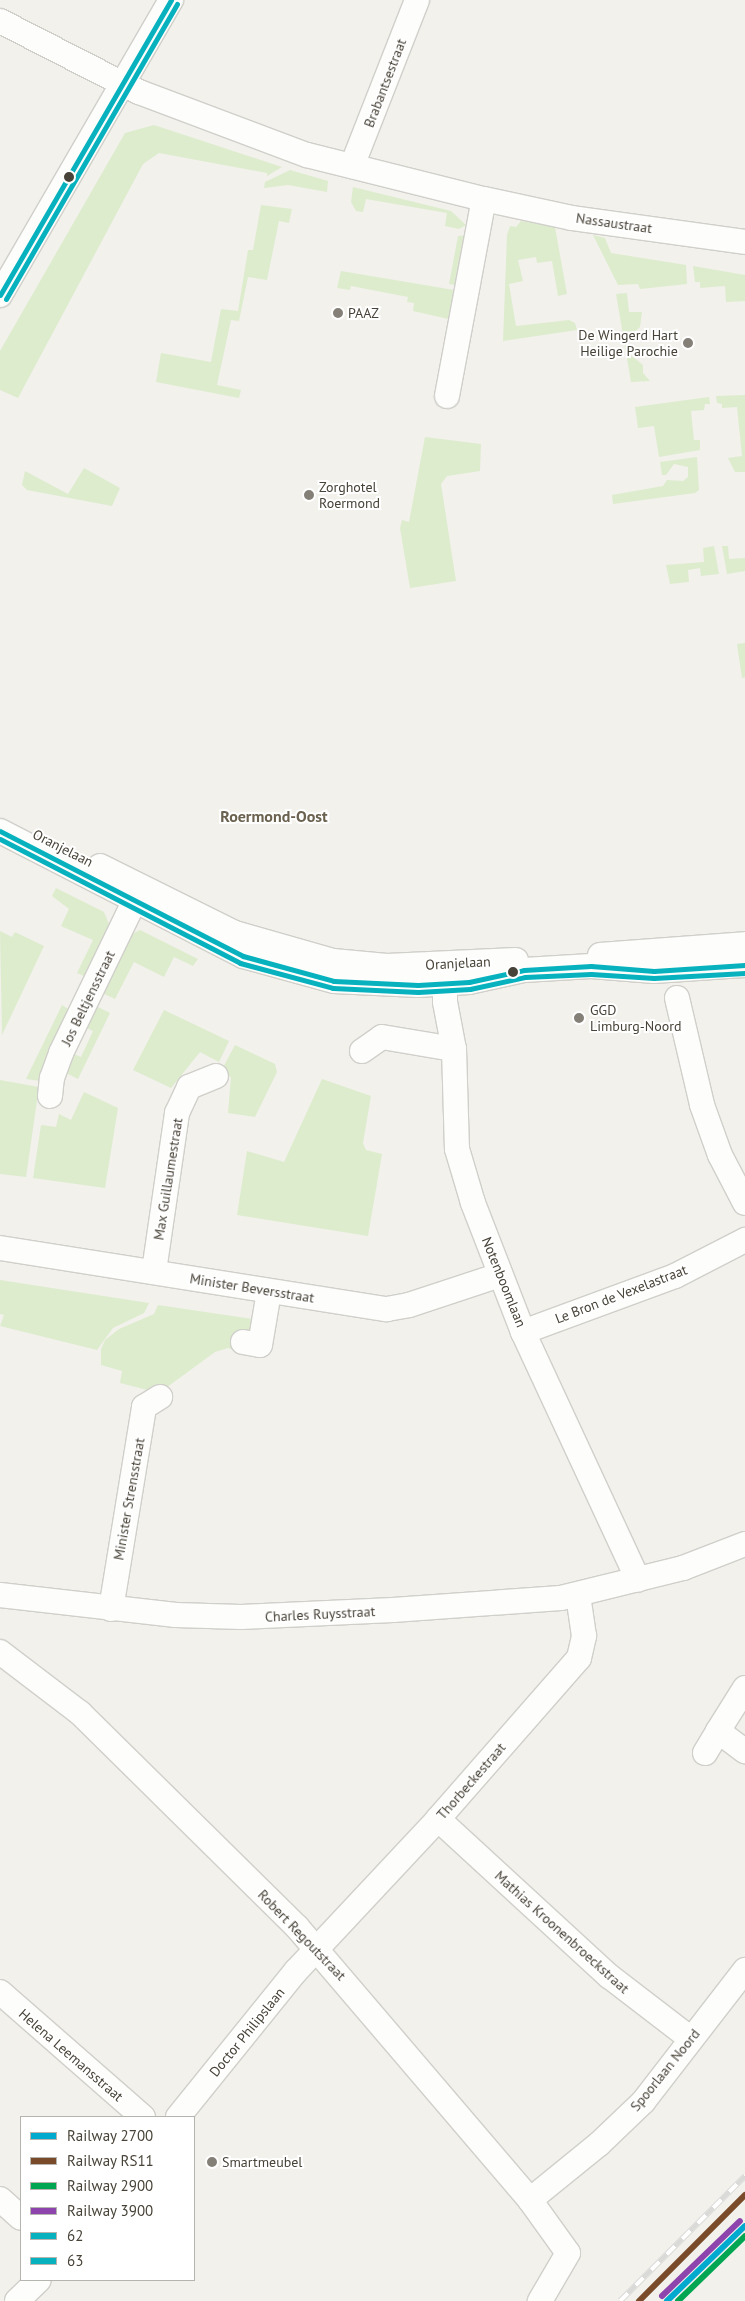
<!DOCTYPE html>
<style>
body{margin:0}
#map{position:relative;width:745px;height:2301px;overflow:hidden;background:#f2f1ec;font-family:"PT Sans",sans-serif}
div>[style]{position:absolute}
[style*='--x']{left:calc(var(--x)*1px);top:calc(var(--y)*1px);width:calc(var(--w)*1px);rotate:calc(var(--a)*1deg)}
.green>*{inset:0;background:#ddeccd}
.roads{filter:drop-shadow(1px 0 #d0cfca) drop-shadow(-1px 0 #d0cfca) drop-shadow(0 1px #d0cfca) drop-shadow(0 -1px #d0cfca)}
.minor>*{height:24px;margin:-12px;padding:0 12px;transform-origin:12px;border-radius:12px;background:#fdfdfc}
.rail>*{height:5.5px;margin-top:-2.75px;transform-origin:0;background:repeating-linear-gradient(90deg,#fff 0 11px,#dadad9 0 22px);box-sizing:border-box;border-block:1px solid #dadad9}
.bus-1>*{height:5px;margin:-2.5px;padding:0 2.5px;transform-origin:2.5px;border-radius:2.5px;background:#07b2be}
.bus-2>*{height:5px;margin:-2.5px;padding:0 2.5px;transform-origin:2.5px;border-radius:2.5px;background:#07b2be}
.rail-1>*{height:6px;margin:-3px;padding:0 3px;transform-origin:3px;border-radius:3px;background:#00a9ce}
.rail-2>*{height:6px;margin:-3px;padding:0 3px;transform-origin:3px;border-radius:3px;background:#7a4b2a}
.rail-3>*{height:6px;margin:-3px;padding:0 3px;transform-origin:3px;border-radius:3px;background:#00a651}
.rail-4>*{height:6px;margin:-3px;padding:0 3px;transform-origin:3px;border-radius:3px;background:#8e44ad}
.dots>*{width:14px;height:14px;translate:-50% -50%;box-sizing:border-box;border:2px solid #fff;border-radius:50%}
span{translate:-50% -50%;white-space:nowrap;text-align:center;line-height:1.15;-webkit-text-stroke:4px #fff;paint-order:stroke}
.street-label{font-size:14px;color:#484338}
.poi-label{font-size:14px;color:#484338}
.left{translate:0 -50%;text-align:left}
.right{translate:-100% -50%;text-align:right}
.quarter-label{font-size:16px;color:#6b624f;font-weight:700}
.legend{position:absolute;left:20px;top:2116px;width:175px;height:165px;box-sizing:border-box;background:#fff;border:1px solid #b6b4af;margin:0;padding:6px 9px;list-style:none;font-size:15px;color:#484338}
.legend li{display:flex;align-items:center;gap:10px;height:25px}
.legend b{width:25px;border:1px solid #b6b4af}
</style>
<div id="map">
<div class="green">
<i style="clip-path:polygon(154px 125px,282px 167px,267px 176px,267px 173px,159px 153px,143px 164px,18px 398px,0 390px,0 351px,125px 133px)"></i>
<i style="clip-path:polygon(290px 170px,328px 181px,327px 192px,288px 185px,264px 188px,265px 182px)"></i>
<i style="clip-path:polygon(353px 187px,451px 211px,466px 225px,459px 229px,445px 226px,447px 213px,366px 199px,363px 212px,356px 211px,351px 202px)"></i>
<i style="clip-path:polygon(261px 205px,292px 209px,289px 223px,279px 221px,267px 280px,248px 277px,239px 321px,231px 320px,217px 385px,241px 390px,239px 398px,156px 382px,161px 353px,211px 362px,221px 309px,238px 311px,248px 250px,253px 250px)"></i>
<i style="clip-path:polygon(521px 221px,555px 227px,567px 294px,558px 296px,552px 261px,537px 263px,536px 257px,518px 260px,523px 281px,509px 284px,516px 326px,569px 320px,575px 323px,577px 330px,503px 341px,507px 235px,510px 226px,516px 227px)"></i>
<i style="clip-path:polygon(471px 235px,462px 286px,449px 284px,458px 236px)"></i>
<i style="clip-path:polygon(593px 235px,605px 238px,611px 253px,686px 265px,687px 284px,640px 289px,638px 284px,618px 285px)"></i>
<i style="clip-path:polygon(693px 266px,745px 275px,745px 301px,726px 302px,725px 286px,700px 288px,700px 282px,695px 282px)"></i>
<i style="clip-path:polygon(341px 271px,460px 291px,453px 320px,413px 311px,414px 303px,407px 302px,408px 297px,351px 286px,350px 290px,337px 288px)"></i>
<i style="clip-path:polygon(627px 293px,629px 312px,642px 312px,640px 327px,628px 338px,628px 353px,643px 365px,643px 373px,650px 381px,631px 382px,616px 294px)"></i>
<i style="clip-path:polygon(745px 395px,745px 472px,735px 472px,728px 458px,742px 456px,737px 407px,722px 408px,722px 404px,717px 403px,716px 396px)"></i>
<i style="clip-path:polygon(709px 397px,710px 404px,705px 404px,704px 410px,691px 411px,694px 440px,700px 440px,700px 450px,659px 457px,654px 426px,638px 428px,635px 407px)"></i>
<i style="clip-path:polygon(425px 437px,481px 444px,480px 471px,447px 476px,441px 484px,456px 581px,410px 588px,400px 528px,402px 520px,409px 522px)"></i>
<i style="clip-path:polygon(697px 457px,699px 490px,695px 493px,613px 504px,612px 495px,663px 486px,667px 480px,683px 481px,688px 477px,688px 467px,674px 464px,666px 475px,662px 475px,660px 462px)"></i>
<i style="clip-path:polygon(84px 468px,120px 488px,112px 506px,27px 490px,22px 485px,25px 471px,68px 494px)"></i>
<i style="clip-path:polygon(714px 546px,719px 574px,701px 576px,700px 568px,688px 570px,689px 582px,670px 584px,666px 565px,704px 562px,703px 548px)"></i>
<i style="clip-path:polygon(722px 546px,728px 546px,729px 559px,745px 558px,745px 571px,727px 574px)"></i>
<i style="clip-path:polygon(745px 643px,745px 677px,742px 678px,737px 644px)"></i>
<i style="clip-path:polygon(56px 888px,104px 912px,109px 924px,100px 943px,105px 945px,89px 978px,77px 973px,93px 940px,61px 926px,69px 909px,52px 896px)"></i>
<i style="clip-path:polygon(140px 930px,198px 959px,193px 966px,174px 957px,164px 977px,134px 962px,115px 999px,98px 991px,130px 935px)"></i>
<i style="clip-path:polygon(0 931px,12px 937px,15px 932px,44px 946px,2px 1035px)"></i>
<i style="clip-path:polygon(92px 1004px,110px 1013px,78px 1079px,66px 1073px,67px 1051px,81px 1057px,93px 1031px,82px 1026px)"></i>
<i style="clip-path:polygon(62px 1005px,73px 1012px,41px 1081px,26px 1079px)"></i>
<i style="clip-path:polygon(164px 1010px,229px 1041px,219px 1062px,200px 1052px,171px 1088px,133px 1070px)"></i>
<i style="clip-path:polygon(235px 1045px,275px 1064px,277px 1072px,255px 1117px,228px 1113px,231px 1077px,219px 1075px)"></i>
<i style="clip-path:polygon(322px 1079px,371px 1096px,363px 1143px,366px 1150px,382px 1154px,368px 1236px,237px 1215px,247px 1151px,284px 1162px)"></i>
<i style="clip-path:polygon(0 1080px,39px 1087px,26px 1177px,0 1174px)"></i>
<i style="clip-path:polygon(84px 1092px,118px 1108px,105px 1188px,33px 1178px,41px 1125px,56px 1127px,59px 1114px,71px 1120px)"></i>
<i style="clip-path:polygon(0 1280px,149px 1303px,144px 1313px,113px 1328px,97px 1350px,0 1326px,4px 1315px,0 1314px)"></i>
<i style="clip-path:polygon(158px 1305px,259px 1320px,236px 1351px,228px 1348px,215px 1352px,159px 1393px,120px 1383px,122px 1371px,101px 1365px,101px 1349px,105px 1340px,119px 1329px,154px 1314px)"></i>
</div>
<div class="roads">
<div class="minor">
<i style="--x:0;--y:21;--w:156;--a:27.1"></i>
<i style="--x:139;--y:92;--w:179;--a:20.6"></i>
<i style="--x:307;--y:155;--w:182;--a:14"></i>
<i style="--x:484;--y:199;--w:90;--a:12.2"></i>
<i style="--x:572;--y:218;--w:175;--a:7.9"></i>
<i style="--x:352;--y:166;--w:178;--a:-68.6"></i>
<i style="--x:0;--y:295;--w:341;--a:-59.9"></i>
<i style="--x:447;--y:396;--w:200;--a:-79.4"></i>
<i style="--x:0;--y:831;--w:273;--a:27.2"></i>
<i style="--x:243;--y:956;--w:94;--a:15.4"></i>
<i style="--x:334;--y:981;--w:84;--a:2.7"></i>
<i style="--x:418;--y:985;--w:51;--a:-3.4"></i>
<i style="--x:469;--y:982;--w:56;--a:-12.3"></i>
<i style="--x:524;--y:970;--w:67;--a:-3.4"></i>
<i style="--x:591;--y:966;--w:63;--a:4.5"></i>
<i style="--x:654;--y:971;--w:91;--a:-3.8"></i>
<i style="--x:100;--y:866;--w:151;--a:26.4"></i>
<i style="--x:235;--y:933;--w:102;--a:15.9"></i>
<i style="--x:333;--y:961;--w:54;--a:5.3"></i>
<i style="--x:387;--y:966;--w:129;--a:-2.7"></i>
<i style="--x:600;--y:955;--w:145;--a:-4.3"></i>
<i style="--x:445;--y:966;--w:36;--a:90"></i>
<i style="--x:445;--y:1002;--w:48;--a:79.2"></i>
<i style="--x:454;--y:1049;--w:100;--a:88.3"></i>
<i style="--x:457;--y:1149;--w:56;--a:73.5"></i>
<i style="--x:473;--y:1203;--w:138;--a:68.8"></i>
<i style="--x:523;--y:1332;--w:273;--a:65.1"></i>
<i style="--x:677;--y:998;--w:110;--a:76.8"></i>
<i style="--x:702;--y:1105;--w:53;--a:70.2"></i>
<i style="--x:720;--y:1155;--w:54;--a:62.5"></i>
<i style="--x:362;--y:1051;--w:24;--a:-35"></i>
<i style="--x:382;--y:1037;--w:73;--a:9.5"></i>
<i style="--x:50;--y:1096;--w:18;--a:-84"></i>
<i style="--x:52;--y:1078;--w:27;--a:-70"></i>
<i style="--x:61;--y:1053;--w:168;--a:-64.2"></i>
<i style="--x:0;--y:1248;--w:392;--a:9"></i>
<i style="--x:387;--y:1309;--w:22;--a:-10"></i>
<i style="--x:409;--y:1305;--w:96;--a:-18.2"></i>
<i style="--x:154;--y:1271;--w:160;--a:-81.7"></i>
<i style="--x:177;--y:1113;--w:29;--a:-65"></i>
<i style="--x:189;--y:1087;--w:29;--a:-22"></i>
<i style="--x:523;--y:1332;--w:162;--a:-20.2"></i>
<i style="--x:675;--y:1276;--w:79;--a:-27.2"></i>
<i style="--x:243;--y:1342;--w:17;--a:10"></i>
<i style="--x:260;--y:1345;--w:54;--a:-80.4"></i>
<i style="--x:0;--y:1595;--w:177;--a:6.5"></i>
<i style="--x:176;--y:1615;--w:65;--a:1.8"></i>
<i style="--x:241;--y:1617;--w:152;--a:-2.6"></i>
<i style="--x:393;--y:1610;--w:168;--a:-4.1"></i>
<i style="--x:561;--y:1598;--w:126;--a:-13.8"></i>
<i style="--x:683;--y:1568;--w:66;--a:-21.2"></i>
<i style="--x:111;--y:1609;--w:205;--a:-80.7"></i>
<i style="--x:144;--y:1407;--w:19;--a:-32"></i>
<i style="--x:0;--y:1652;--w:101;--a:37.3"></i>
<i style="--x:80;--y:1713;--w:305;--a:44.6"></i>
<i style="--x:297;--y:1927;--w:359;--a:49.5"></i>
<i style="--x:530;--y:2200;--w:65;--a:54.4"></i>
<i style="--x:568;--y:2253;--w:56;--a:120.3"></i>
<i style="--x:745;--y:1688;--w:51;--a:122.1"></i>
<i style="--x:718;--y:1731;--w:34;--a:37"></i>
<i style="--x:705;--y:1753;--w:26;--a:-59"></i>
<i style="--x:438;--y:1819;--w:232;--a:42.6"></i>
<i style="--x:609;--y:1976;--w:103;--a:37.5"></i>
<i style="--x:0;--y:1992;--w:190;--a:41.2"></i>
<i style="--x:178;--y:2117;--w:188;--a:-51.1"></i>
<i style="--x:296;--y:1971;--w:208;--a:-46.9"></i>
<i style="--x:438;--y:1819;--w:214;--a:-48.8"></i>
<i style="--x:579;--y:1658;--w:23;--a:-77"></i>
<i style="--x:584;--y:1636;--w:41;--a:-98.3"></i>
<i style="--x:0;--y:2199;--w:28;--a:42"></i>
<i style="--x:530;--y:2200;--w:89;--a:-39.1"></i>
<i style="--x:599;--y:2144;--w:61;--a:-43.7"></i>
<i style="--x:643;--y:2102;--w:167;--a:-52.3"></i>
<i style="--x:17;--y:2301;--w:30;--a:-44"></i>
</div>
</div>
<div class="rail">
<i style="--x:620;--y:2301;--w:177;--a:-45"></i>
</div>
<div class="bus-1">
<i style="--x:0;--y:295;--w:341;--a:-59.9"></i>
<i style="--x:0;--y:831;--w:273;--a:27.2"></i>
<i style="--x:243;--y:956;--w:94;--a:15.4"></i>
<i style="--x:334;--y:981;--w:84;--a:2.7"></i>
<i style="--x:418;--y:985;--w:51;--a:-3.4"></i>
<i style="--x:469;--y:982;--w:56;--a:-12.3"></i>
<i style="--x:524;--y:970;--w:67;--a:-3.4"></i>
<i style="--x:591;--y:966;--w:63;--a:4.5"></i>
<i style="--x:654;--y:971;--w:91;--a:-3.8"></i>
</div>
<div class="bus-2">
<i style="--x:6;--y:299;--w:341;--a:-59.9"></i>
<i style="--x:0;--y:839;--w:270;--a:27.3"></i>
<i style="--x:240;--y:963;--w:96;--a:15"></i>
<i style="--x:333;--y:988;--w:85;--a:2.7"></i>
<i style="--x:418;--y:992;--w:52;--a:-3.3"></i>
<i style="--x:470;--y:989;--w:56;--a:-12.3"></i>
<i style="--x:525;--y:977;--w:66;--a:-2.6"></i>
<i style="--x:591;--y:974;--w:63;--a:3.6"></i>
<i style="--x:654;--y:978;--w:91;--a:-3.1"></i>
</div>
<div class="rail-1">
<i style="--x:667;--y:2301;--w:108;--a:-43.9"></i>
</div>
<div class="rail-2">
<i style="--x:639;--y:2301;--w:150;--a:-45"></i>
</div>
<div class="rail-3">
<i style="--x:678;--y:2301;--w:93;--a:-44.1"></i>
</div>
<div class="rail-4">
<i style="--x:662;--y:2296;--w:108;--a:-43.9"></i>
</div>
<div class="dots">
<i style="left:69px;top:177px;background:#484338"></i>
<i style="left:338px;top:313px;background:#848077"></i>
<i style="left:688px;top:343px;background:#848077"></i>
<i style="left:309px;top:495px;background:#848077"></i>
<i style="left:513px;top:972px;background:#484338"></i>
<i style="left:579px;top:1018px;background:#848077"></i>
<i style="left:212px;top:2162px;background:#848077"></i>
</div>
<div class="street-label">
<span style="left:385px;top:83px;rotate:-69deg">Brabantsestraat</span>
<span style="left:614px;top:223px;rotate:8deg">Nassaustraat</span>
<span style="left:63px;top:848px;rotate:27deg">Oranjelaan</span>
<span style="left:458px;top:963px;rotate:-3deg">Oranjelaan</span>
<span style="left:88px;top:998px;rotate:-64deg">Jos Beltjensstraat</span>
<span style="left:168px;top:1179px;rotate:-81deg">Max Guillaumestraat</span>
<span style="left:504px;top:1282px;rotate:68deg">Notenboomlaan</span>
<span style="left:252px;top:1288px;rotate:9deg">Minister Beversstraat</span>
<span style="left:621px;top:1294px;rotate:-21deg">Le Bron de Vexelastraat</span>
<span style="left:129px;top:1499px;rotate:-80deg">Minister Strensstraat</span>
<span style="left:320px;top:1614px;rotate:-3deg">Charles Ruysstraat</span>
<span style="left:471px;top:1781px;rotate:-49deg">Thorbeckestraat</span>
<span style="left:562px;top:1932px;rotate:42deg">Mathias Kroonenbroeckstraat</span>
<span style="left:302px;top:1935px;rotate:46deg">Robert Regoutstraat</span>
<span style="left:247px;top:2032px;rotate:-51deg">Doctor Philipslaan</span>
<span style="left:71px;top:2055px;rotate:41deg">Helena Leemansstraat</span>
<span style="left:665px;top:2070px;rotate:-51deg">Spoorlaan Noord</span>
</div>
<div class="poi-label">
<span class="left" style="left:348px;top:313px">PAAZ</span>
<span class="right" style="left:678px;top:343px">De Wingerd Hart<br>Heilige Parochie</span>
<span class="left" style="left:319px;top:495px">Zorghotel<br>Roermond</span>
<span class="left" style="left:590px;top:1018px">GGD<br>Limburg-Noord</span>
<span class="left" style="left:222px;top:2162px">Smartmeubel</span>
</div>
<div class="quarter-label">
<span style="left:274px;top:816px">Roermond-Oost</span>
</div>
<ul class="legend">
<li><b style="height:6px;background:#00a9ce"></b>Railway 2700</li>
<li><b style="height:6px;background:#7a4b2a"></b>Railway RS11</li>
<li><b style="height:6px;background:#00a651"></b>Railway 2900</li>
<li><b style="height:6px;background:#8e44ad"></b>Railway 3900</li>
<li><b style="height:6px;background:#07b2be"></b>62</li>
<li><b style="height:6px;background:#07b2be"></b>63</li>
</ul>
</div>
